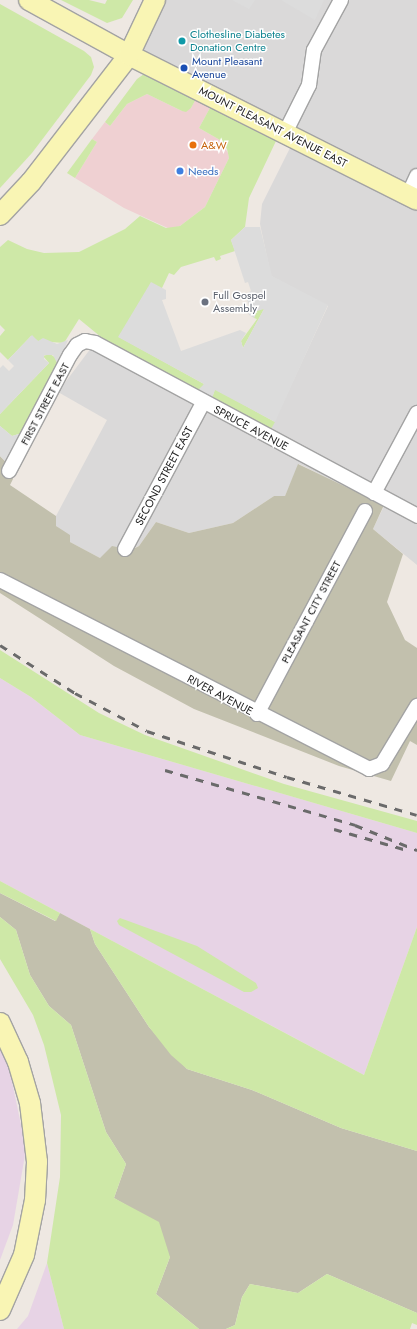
<!DOCTYPE html>
<style>
body{margin:0}
#map{position:relative;width:417px;height:1329px;overflow:hidden;background:#eee8e2;font-family:Jost,sans-serif}
div>[style]{position:absolute}
[style*='--x']{left:calc(var(--x)*1px);top:calc(var(--y)*1px);width:calc(var(--w)*1px);rotate:calc(var(--a)*1deg)}
.residential>*{inset:0;background:#dad9d9}
.commercial>*{inset:0;background:#efd0d2}
.industrial>*{inset:0;background:#e7d3e5}
.construction>*{inset:0;background:#c2c0ad}
.grass>*{inset:0;background:#cee8a7}
.parking>*{inset:0;background:#dcdcdc}
.roads{filter:drop-shadow(1px 0 #a3a3a3) drop-shadow(-1px 0 #a3a3a3) drop-shadow(0 1px #a3a3a3) drop-shadow(0 -1px #a3a3a3)}
.street>*{height:14px;margin:-7px;padding:0 7px;transform-origin:7px;border-radius:7px;background:#fff}
.secondary>*{height:20px;margin:-10px;padding:0 10px;transform-origin:10px;border-radius:10px;background:#f9f5b4}
.rail>*{height:3px;margin-top:-1.5px;transform-origin:0;background:repeating-linear-gradient(90deg,#6a6a6a 0 8px,transparent 0 16px)}
.dots>*{width:11px;height:11px;translate:-50% -50%;box-sizing:border-box;border:2px solid #fff;border-radius:50%}
span{translate:-50% -50%;white-space:nowrap;text-align:center;line-height:1.15;-webkit-text-stroke:3px #fff;paint-order:stroke}
.culture-label{font-size:11px;color:#0d838f}
.left{translate:0 -50%;text-align:left}
.transit-label{font-size:11px;color:#164399}
.street-label{font-size:11px;color:#1c1c1c}
.food-label{font-size:11px;color:#c56008}
.shop-label{font-size:11px;color:#366cbe}
.worship-label{font-size:11px;color:#5b616d}
</style>
<div id="map">
<div class="residential">
<i style="clip-path:polygon(155px 0,417px 0,417px 565px,373px 529px,384px 506px,299px 464px,285px 496px,274px 496px,233px 523px,189px 533px,156px 522px,139px 546px,100px 558px,70px 542px,56px 526px,56px 516px,107px 420px,58px 392px,97px 340px,267px 437px,328px 306px,271px 276px,260px 224px,262px 204px,295px 138px,129px 55px)"></i>
</div>
<div class="commercial">
<i style="clip-path:polygon(147px 94px,182px 111px,191px 108px,196px 99px,211px 106px,199px 128px,220px 140px,228px 153px,229px 158px,205px 207px,180px 226px,170px 229px,124px 208px,75px 178px,97px 142px,92px 139px,105px 122px,110px 126px,127px 104px)"></i>
</div>
<div class="industrial">
<i style="clip-path:polygon(0 678px,31px 697px,80px 735px,417px 833px,417px 927px,364px 1075px,0 881px)"></i>
<i style="clip-path:polygon(0 1046px,10px 1072px,26px 1149px,13px 1225px,0 1260px)"></i>
<i style="clip-path:polygon(47px 1263px,64px 1329px,17px 1329px,28px 1316px)"></i>
</div>
<div class="construction">
<i style="clip-path:polygon(0 456px,6px 462px,13px 479px,10px 485px,56px 516px,56px 526px,70px 535px,70px 542px,100px 558px,112px 546px,131px 550px,139px 546px,156px 522px,189px 533px,233px 523px,274px 496px,285px 496px,298px 464px,384px 505px,373px 529px,403px 554px,387px 602px,405px 640px,417px 648px,417px 745px,410px 741px,391px 781px,339px 766px,194px 709px,114px 666px,0 593px)"></i>
<i style="clip-path:polygon(0 893px,55px 921px,60px 913px,90px 929px,95px 944px,149px 1027px,187px 1069px,252px 1090px,341px 1128px,417px 1151px,417px 1313px,327px 1274px,298px 1293px,250px 1284px,242px 1297px,235px 1325px,226px 1329px,199px 1329px,156px 1294px,170px 1257px,131px 1208px,114px 1198px,126px 1164px,106px 1132px,71px 1025px,49px 1006px,30px 975px,16px 930px,0 917px)"></i>
</div>
<div class="grass">
<i style="clip-path:polygon(61px 0,89px 0,105px 4px,107px 0,133px 0,122px 18px,107px 23px)"></i>
<i style="clip-path:polygon(0 4px,84px 51px,91px 57px,94px 67px,91px 75px,32px 153px,0 188px)"></i>
<i style="clip-path:polygon(144px 74px,196px 99px,191px 108px,186px 112px,182px 111px,147px 94px,127px 104px,110px 126px,105px 122px,137px 79px)"></i>
<i style="clip-path:polygon(211px 106px,276px 141px,249px 198px,245px 227px,231px 240px,235px 251px,220px 256px,221px 259px,216px 261px,214px 257px,181px 267px,174px 275px,169px 273px,162px 288px,119px 337px,204px 384px,202px 389px,197px 390px,107px 342px,79px 319px,64px 343px,38px 341px,31px 336px,8px 360px,0 352px,0 336px,5px 330px,0 325px,0 247px,8px 240px,27px 249px,44px 253px,79px 252px,125px 229px,140px 216px,166px 228px,180px 226px,205px 207px,229px 158px,227px 149px,220px 140px,199px 128px)"></i>
<i style="clip-path:polygon(92px 139px,97px 142px,75px 178px,67px 173px)"></i>
<i style="clip-path:polygon(262px 308px,264px 309px,243px 348px,241px 341px,257px 319px,254px 318px,257px 311px)"></i>
<i style="clip-path:polygon(50px 354px,56px 358px,58px 365px,22px 433px,12px 436px,0 426px,0 414px,49px 363px,43px 356px)"></i>
<i style="clip-path:polygon(215px 389px,275px 422px,271px 429px,212px 398px)"></i>
<i style="clip-path:polygon(0 650px,99px 713px,145px 735px,284px 784px,417px 821px,417px 833px,80px 735px,31px 697px,0 678px)"></i>
<i style="clip-path:polygon(0 881px,60px 913px,56px 921px,0 893px)"></i>
<i style="clip-path:polygon(0 917px,16px 930px,30px 975px,49px 1006px,71px 1025px,106px 1132px,126px 1164px,114px 1198px,159px 1222px,170px 1257px,156px 1294px,199px 1329px,64px 1329px,47px 1263px,60px 1177px,61px 1115px,44px 1045px,33px 1015px,0 959px)"></i>
<i style="clip-path:polygon(120px 918px,197px 946px,256px 983px,258px 988px,251px 992px,244px 992px,119px 925px,117px 921px)"></i>
<i style="clip-path:polygon(417px 927px,417px 1151px,341px 1128px,252px 1090px,187px 1069px,171px 1055px,149px 1027px,95px 944px,90px 929px,364px 1075px)"></i>
<i style="clip-path:polygon(327px 1274px,417px 1313px,417px 1325px,412px 1323px,410px 1329px,226px 1329px,235px 1325px,242px 1297px,250px 1284px,298px 1293px)"></i>
</div>
<div class="parking">
<i style="clip-path:polygon(232px 0,255px 0,249px 9px)"></i>
<i style="clip-path:polygon(281px 0,324px 0,315px 20px)"></i>
<i style="clip-path:polygon(245px 227px,260px 227px,272px 276px,328px 305px,275px 422px,215px 390px,212px 398px,198px 390px,204px 384px,118px 337px,151px 282px,166px 290px,166px 299px,162px 300px,181px 351px,240px 330px,246px 333px,241px 341px,243px 348px,264px 309px,257px 311px,254px 318px,249px 315px,247px 308px,249px 305px,245px 295px,251px 291px,248px 282px,245px 283px,231px 240px)"></i>
<i style="clip-path:polygon(32px 335px,38px 341px,43px 338px,57px 344px,68px 340px,58px 365px,53px 355px,44px 355px,44px 359px,49px 363px,0 414px,0 368px,3px 365px,9px 371px,14px 366px,8px 360px)"></i>
<i style="clip-path:polygon(0 426px,12px 436px,22px 433px,6px 462px,0 456px)"></i>
</div>
<div class="roads">
<div class="street">
<i style="--x:285;--y:133;--w:54;--a:-63.4"></i>
<i style="--x:309;--y:85;--w:35;--a:-82"></i>
<i style="--x:314;--y:50;--w:57;--a:-61.6"></i>
<i style="--x:408;--y:195;--w:21;--a:-65"></i>
<i style="--x:9;--y:471;--w:131;--a:-62.3"></i>
<i style="--x:70;--y:355;--w:12;--a:-55"></i>
<i style="--x:77;--y:345;--w:9;--a:-27"></i>
<i style="--x:85;--y:341;--w:10;--a:11"></i>
<i style="--x:95;--y:343;--w:366;--a:28.2"></i>
<i style="--x:374;--y:493;--w:91;--a:-61.7"></i>
<i style="--x:125;--y:549;--w:166;--a:-61.9"></i>
<i style="--x:0;--y:580;--w:415;--a:27.1"></i>
<i style="--x:369;--y:769;--w:14;--a:-21"></i>
<i style="--x:382;--y:764;--w:68;--a:-58.9"></i>
<i style="--x:257;--y:714;--w:230;--a:-62"></i>
</div>
<div class="secondary">
<i style="--x:29;--y:0;--w:114;--a:28.8"></i>
<i style="--x:129;--y:55;--w:322;--a:26.7"></i>
<i style="--x:0;--y:215;--w:45;--a:-46.8"></i>
<i style="--x:31;--y:182;--w:160;--a:-52.3"></i>
<i style="--x:129;--y:55;--w:61;--a:-64.7"></i>
<i style="--x:0;--y:1023;--w:43;--a:65.2"></i>
<i style="--x:18;--y:1062;--w:43;--a:73.7"></i>
<i style="--x:30;--y:1103;--w:59;--a:83.2"></i>
<i style="--x:37;--y:1162;--w:38;--a:93"></i>
<i style="--x:35;--y:1200;--w:56;--a:101.3"></i>
<i style="--x:24;--y:1255;--w:60;--a:113.6"></i>
</div>
</div>
<div class="rail">
<i style="--x:0;--y:645;--w:89;--a:32.6"></i>
<i style="--x:75;--y:693;--w:81;--a:27.8"></i>
<i style="--x:147;--y:731;--w:147;--a:18.2"></i>
<i style="--x:287;--y:777;--w:135;--a:16.3"></i>
<i style="--x:165;--y:770;--w:198;--a:16.1"></i>
<i style="--x:355;--y:825;--w:67;--a:22"></i>
<i style="--x:334;--y:829;--w:76;--a:16"></i>
</div>
<div class="dots">
<i style="left:182px;top:41px;background:#0f9aa8"></i>
<i style="left:184px;top:68px;background:#1a4fb4"></i>
<i style="left:193px;top:145px;background:#e8710a"></i>
<i style="left:180px;top:171px;background:#3f7fe0"></i>
<i style="left:205px;top:302px;background:#6b7280"></i>
</div>
<div class="culture-label">
<span class="left" style="left:190px;top:41px">Clothesline Diabetes<br>Donation Centre</span>
</div>
<div class="transit-label">
<span class="left" style="left:192px;top:68px">Mount Pleasant<br>Avenue</span>
</div>
<div class="street-label">
<span style="left:273px;top:127px;rotate:27deg">MOUNT PLEASANT AVENUE EAST</span>
<span style="left:45px;top:404px;rotate:-62deg">FIRST STREET EAST</span>
<span style="left:251px;top:428px;rotate:28deg">SPRUCE AVENUE</span>
<span style="left:164px;top:476px;rotate:-62deg">SECOND STREET EAST</span>
<span style="left:311px;top:612px;rotate:-62deg">PLEASANT CITY STREET</span>
<span style="left:220px;top:695px;rotate:28deg">RIVER AVENUE</span>
</div>
<div class="food-label">
<span class="left" style="left:201px;top:145px">A&amp;W</span>
</div>
<div class="shop-label">
<span class="left" style="left:188px;top:171px">Needs</span>
</div>
<div class="worship-label">
<span class="left" style="left:213px;top:302px">Full Gospel<br>Assembly</span>
</div>
</div>
